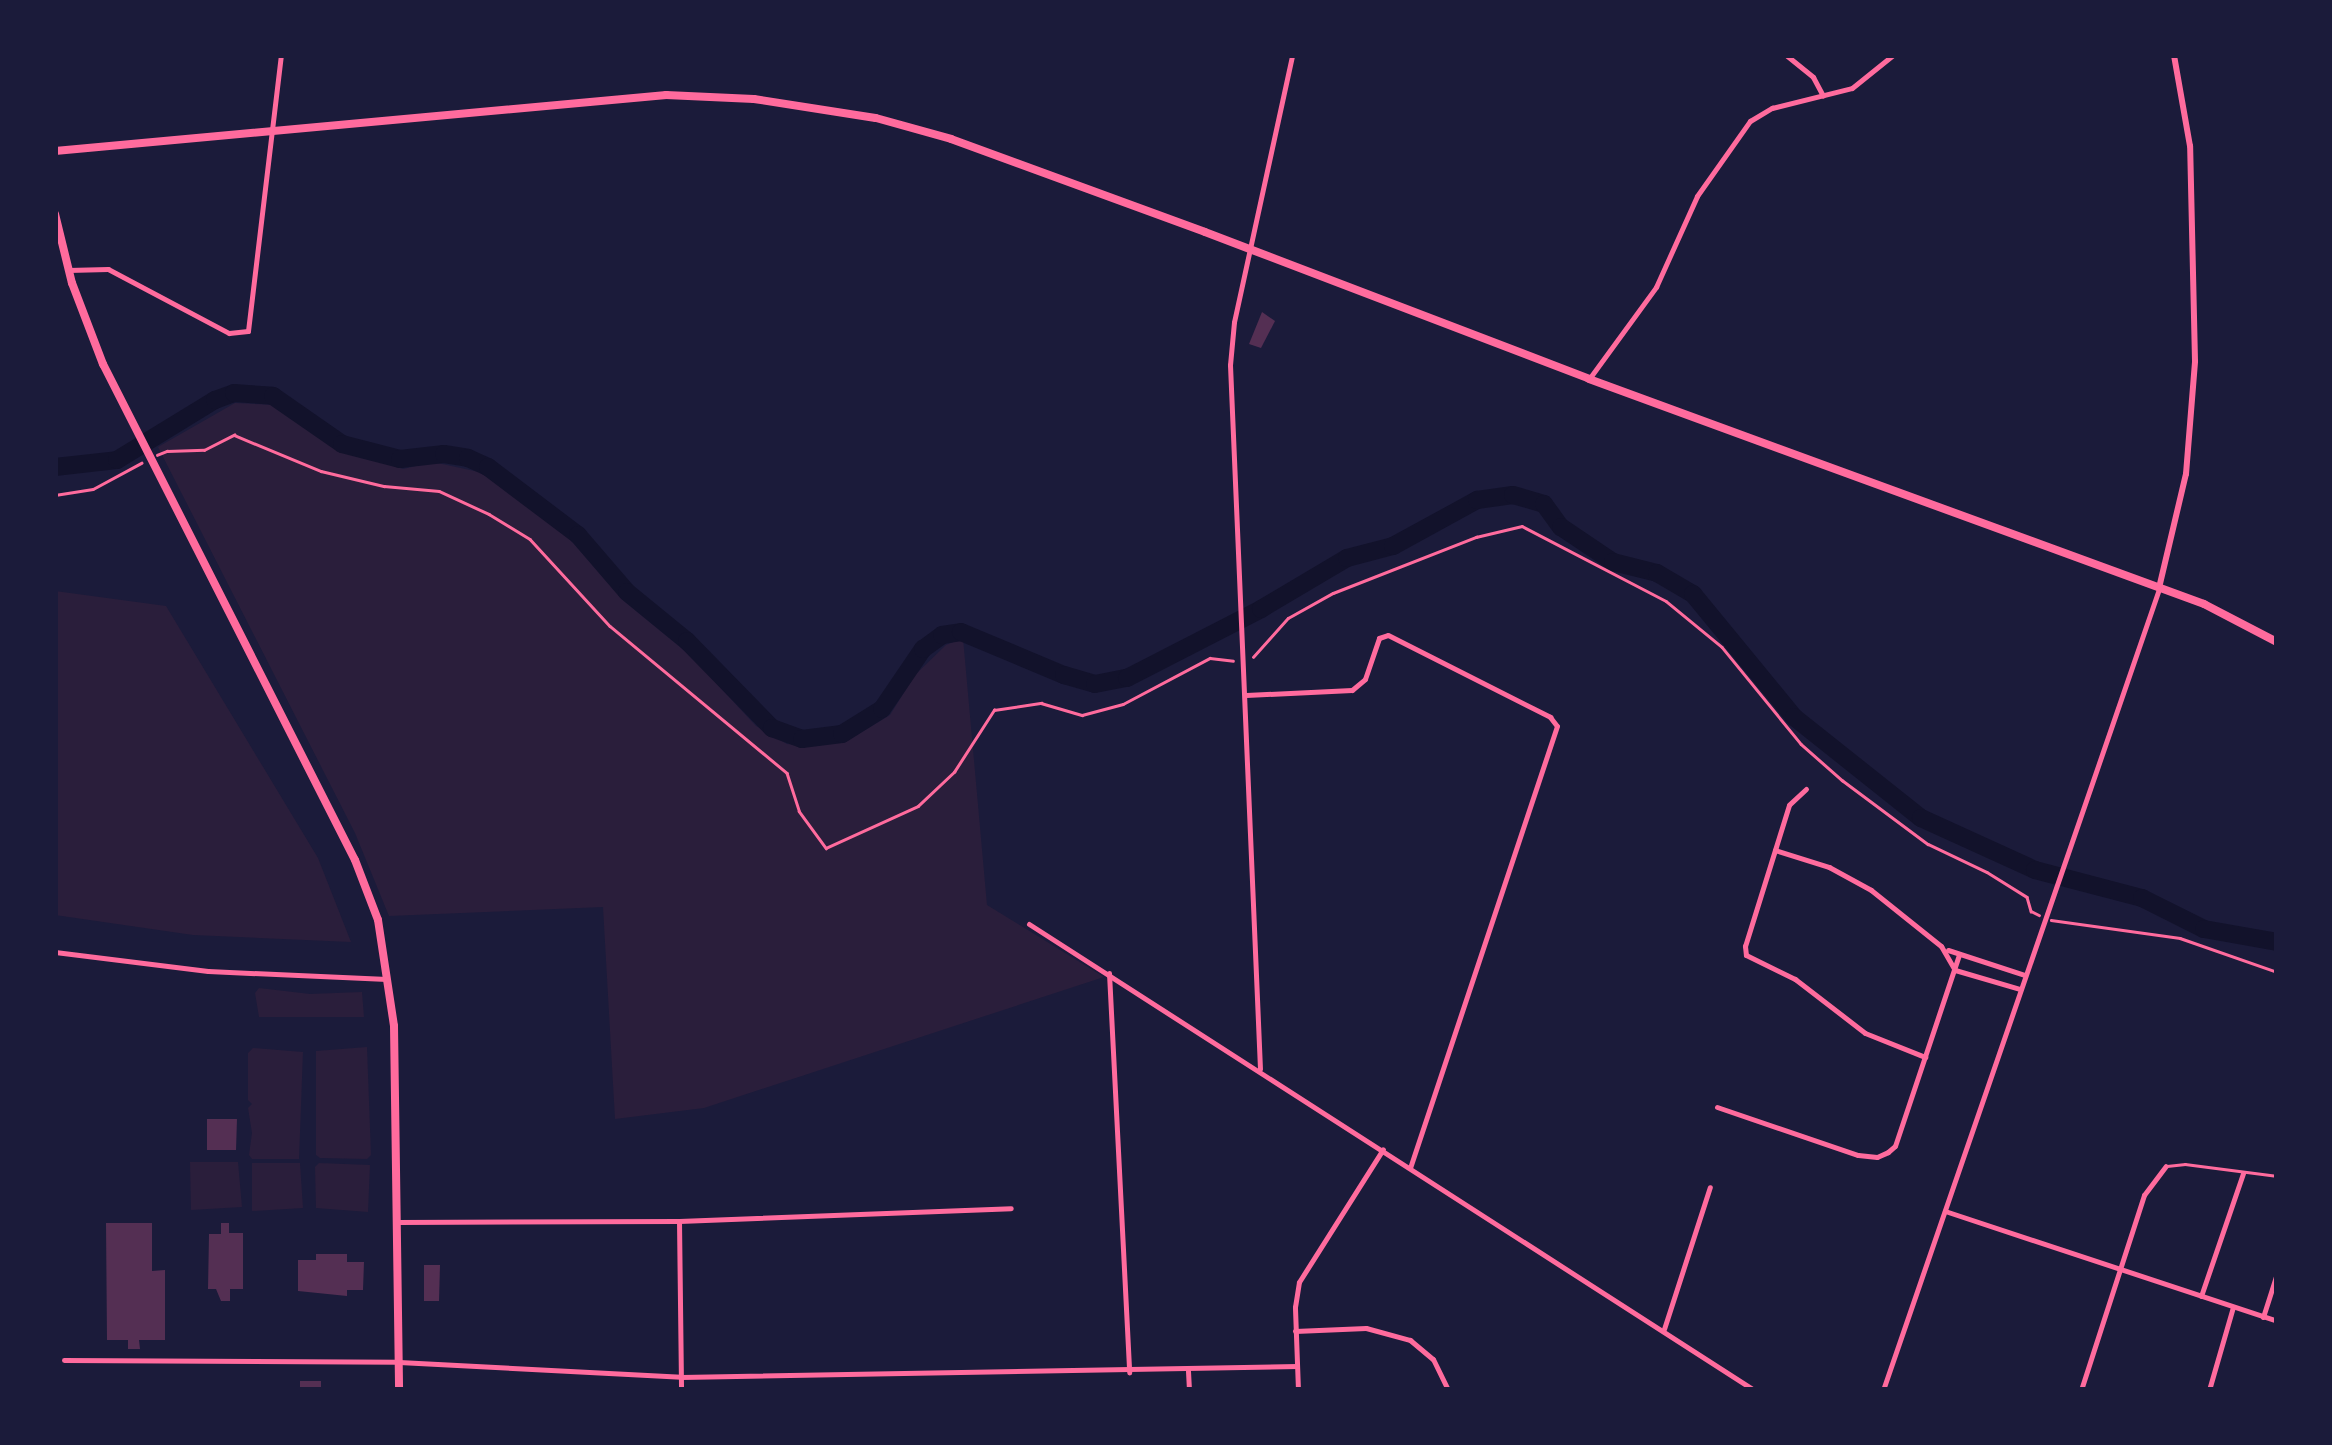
<!DOCTYPE html>
<style>
body{margin:0}
#map{position:relative;width:2332px;height:1445px;overflow:hidden;background:#1b1b3a;font-family:"PT Serif",serif}
div>[style]{position:absolute}
[style*='--x']{left:calc(var(--x)*1px);top:calc(var(--y)*1px);width:calc(var(--w)*1px);rotate:calc(var(--a)*1deg)}
.green>*{inset:0;background:#2a1e3b}
.river>*{height:18px;margin:-9px;padding:0 9px;transform-origin:9px;border-radius:9px;background:#12122b}
.building>*{inset:0;background:#542f53}
.path>*{height:2.5px;margin:-1.25px;padding:0 1.25px;transform-origin:1.25px;border-radius:1.25px;background:#ff6b9d}
.service>*{height:2.5px;margin:-1.25px;padding:0 1.25px;transform-origin:1.25px;border-radius:1.25px;background:#ff6b9d}
.minor>*{height:5px;margin:-2.5px;padding:0 2.5px;transform-origin:2.5px;border-radius:2.5px;background:#ff6b9d}
.tertiary>*{height:6px;margin:-3px;padding:0 3px;transform-origin:3px;border-radius:3px;background:#ff6b9d}
.secondary>*{height:8px;margin:-4px;padding:0 4px;transform-origin:4px;border-radius:4px;background:#ff6b9d}
span{translate:-50% -50%;white-space:nowrap;text-align:center;line-height:1.15;-webkit-text-stroke:9px #1b1b3a;paint-order:stroke}
.frame{position:absolute;inset:0;border:58px solid #1b1b3a;pointer-events:none}
</style>
<div id="map">
<div class="green">
<i style="clip-path:polygon(235px 403px,278px 405px,339px 449px,403px 469px,433px 462px,479px 472px,553px 520px,624px 601px,691px 656px,756px 726px,787px 744px,817px 746px,850px 739px,890px 715px,915px 675px,946px 645px,963px 638px,987px 905px,1104px 977px,704px 1108px,615px 1119px,603px 907px,389px 916px,355px 833px,158px 447px)"></i>
<i style="clip-path:polygon(55px 591px,166px 606px,318px 858px,351px 942px,193px 935px,55px 915px)"></i>
<i style="clip-path:polygon(259px 988px,310px 994px,362px 992px,364px 1017px,259px 1017px,255px 993px)"></i>
<i style="clip-path:polygon(367px 1047px,371px 1155px,367px 1159px,320px 1158px,316px 1155px,316px 1051px)"></i>
<i style="clip-path:polygon(253px 1048px,303px 1052px,299px 1159px,252px 1159px,249px 1155px,252px 1133px,248px 1108px,252px 1104px,248px 1100px,248px 1053px)"></i>
<i style="clip-path:polygon(190px 1162px,238px 1162px,242px 1207px,191px 1210px)"></i>
<i style="clip-path:polygon(252px 1163px,300px 1163px,303px 1208px,252px 1211px)"></i>
<i style="clip-path:polygon(319px 1163px,370px 1165px,368px 1212px,316px 1208px,315px 1167px)"></i>
</div>
<div class="river">
<i style="--x:55;--y:467;--w:62;--a:-6.4"></i>
<i style="--x:117;--y:460;--w:115;--a:-31.5"></i>
<i style="--x:215;--y:400;--w:20;--a:-20"></i>
<i style="--x:234;--y:393;--w:39;--a:4"></i>
<i style="--x:273;--y:396;--w:84;--a:34.8"></i>
<i style="--x:342;--y:444;--w:60;--a:14.5"></i>
<i style="--x:400;--y:459;--w:44;--a:-6.5"></i>
<i style="--x:444;--y:454;--w:24;--a:9"></i>
<i style="--x:468;--y:458;--w:22;--a:24"></i>
<i style="--x:488;--y:467;--w:113;--a:37.1"></i>
<i style="--x:578;--y:535;--w:75;--a:49.3"></i>
<i style="--x:627;--y:592;--w:77;--a:39.2"></i>
<i style="--x:687;--y:641;--w:122;--a:45.7"></i>
<i style="--x:772;--y:728;--w:32;--a:20"></i>
<i style="--x:802;--y:739;--w:40;--a:-7.1"></i>
<i style="--x:842;--y:734;--w:47;--a:-32"></i>
<i style="--x:882;--y:709;--w:73;--a:-55.7"></i>
<i style="--x:923;--y:649;--w:24;--a:-36"></i>
<i style="--x:942;--y:635;--w:19;--a:-9"></i>
<i style="--x:961;--y:632;--w:112;--a:22.7"></i>
<i style="--x:1064;--y:675;--w:32;--a:16"></i>
<i style="--x:1095;--y:684;--w:33;--a:-11"></i>
<i style="--x:1127;--y:678;--w:151;--a:-27.2"></i>
<i style="--x:1261;--y:609;--w:100;--a:-30.7"></i>
<i style="--x:1347;--y:558;--w:48;--a:-14.6"></i>
<i style="--x:1393;--y:546;--w:96;--a:-28.7"></i>
<i style="--x:1477;--y:500;--w:36;--a:-8"></i>
<i style="--x:1513;--y:495;--w:32;--a:16"></i>
<i style="--x:1544;--y:504;--w:29;--a:54"></i>
<i style="--x:1561;--y:527;--w:63;--a:33.9"></i>
<i style="--x:1613;--y:562;--w:45;--a:14"></i>
<i style="--x:1657;--y:573;--w:42;--a:30.3"></i>
<i style="--x:1693;--y:594;--w:159;--a:50.6"></i>
<i style="--x:1794;--y:717;--w:162;--a:38.5"></i>
<i style="--x:1921;--y:818;--w:125;--a:24.5"></i>
<i style="--x:2035;--y:870;--w:111;--a:14.7"></i>
<i style="--x:2142;--y:898;--w:69;--a:26.6"></i>
<i style="--x:2204;--y:929;--w:74;--a:10.1"></i>
</div>
<div class="building">
<i style="clip-path:polygon(1262px 312px,1275px 321px,1261px 348px,1249px 344px)"></i>
<i style="clip-path:polygon(207px 1119px,237px 1119px,236px 1150px,207px 1150px)"></i>
<i style="clip-path:polygon(106px 1223px,152px 1223px,152px 1271px,165px 1270px,165px 1340px,139px 1340px,140px 1349px,128px 1349px,128px 1340px,107px 1340px)"></i>
<i style="clip-path:polygon(221px 1223px,229px 1223px,229px 1233px,243px 1233px,243px 1289px,230px 1289px,230px 1301px,221px 1301px,216px 1289px,208px 1289px,209px 1234px,221px 1234px)"></i>
<i style="clip-path:polygon(316px 1254px,347px 1254px,347px 1262px,364px 1262px,363px 1290px,347px 1290px,347px 1296px,298px 1291px,298px 1260px,316px 1260px)"></i>
<i style="clip-path:polygon(424px 1265px,440px 1265px,439px 1301px,424px 1301px)"></i>
<i style="clip-path:polygon(300px 1381px,321px 1381px,321px 1390px,300px 1390px)"></i>
</div>
<div class="path">
<i style="--x:157;--y:455;--w:11;--a:-22"></i>
<i style="--x:167;--y:451;--w:37;--a:-2"></i>
<i style="--x:204;--y:450;--w:34;--a:-27"></i>
<i style="--x:234;--y:435;--w:94;--a:22.5"></i>
<i style="--x:321;--y:471;--w:65;--a:13.4"></i>
<i style="--x:384;--y:486;--w:55;--a:5.2"></i>
<i style="--x:439;--y:491;--w:55;--a:24.7"></i>
<i style="--x:489;--y:514;--w:48;--a:31.4"></i>
<i style="--x:530;--y:539;--w:118;--a:47.4"></i>
<i style="--x:610;--y:626;--w:230;--a:39.7"></i>
<i style="--x:787;--y:773;--w:40;--a:72"></i>
<i style="--x:799;--y:811;--w:46;--a:53.9"></i>
<i style="--x:826;--y:848;--w:101;--a:-24.5"></i>
<i style="--x:918;--y:806;--w:50;--a:-43.4"></i>
<i style="--x:954;--y:772;--w:74;--a:-57.2"></i>
<i style="--x:994;--y:710;--w:48;--a:-8.5"></i>
<i style="--x:1041;--y:703;--w:43;--a:16.3"></i>
<i style="--x:1082;--y:715;--w:42;--a:-15"></i>
<i style="--x:1123;--y:704;--w:98;--a:-27.9"></i>
<i style="--x:1210;--y:658;--w:23;--a:7"></i>
<i style="--x:55;--y:495;--w:38;--a:-9"></i>
<i style="--x:93;--y:489;--w:55;--a:-28.4"></i>
<i style="--x:1253;--y:657;--w:52;--a:-48.1"></i>
<i style="--x:1288;--y:618;--w:51;--a:-29.1"></i>
<i style="--x:1333;--y:593;--w:154;--a:-21.4"></i>
<i style="--x:1476;--y:537;--w:47;--a:-13.4"></i>
<i style="--x:1522;--y:526;--w:162;--a:27.5"></i>
<i style="--x:1666;--y:601;--w:72;--a:39.4"></i>
<i style="--x:1722;--y:647;--w:125;--a:50.8"></i>
<i style="--x:1801;--y:744;--w:55;--a:41.3"></i>
<i style="--x:1842;--y:780;--w:107;--a:36.7"></i>
<i style="--x:1928;--y:844;--w:65;--a:25.4"></i>
<i style="--x:1987;--y:872;--w:47;--a:32"></i>
<i style="--x:2027;--y:897;--w:15;--a:74"></i>
<i style="--x:2031;--y:911;--w:9;--a:27"></i>
<i style="--x:2051;--y:920;--w:130;--a:7.9"></i>
<i style="--x:2180;--y:938;--w:103;--a:19.3"></i>
</div>
<div class="service">
<i style="--x:2167;--y:1166;--w:18;--a:-6"></i>
<i style="--x:2185;--y:1164;--w:93;--a:7.4"></i>
</div>
<div class="minor">
<i style="--x:1786;--y:55;--w:35;--a:39"></i>
<i style="--x:1813;--y:77;--w:21;--a:62"></i>
<i style="--x:68;--y:270;--w:40;--a:-1.4"></i>
<i style="--x:108;--y:269;--w:137;--a:27.9"></i>
<i style="--x:229;--y:333;--w:19;--a:-6"></i>
<i style="--x:248;--y:331;--w:278;--a:-83.2"></i>
<i style="--x:1589;--y:379;--w:114;--a:-53.9"></i>
<i style="--x:1656;--y:287;--w:100;--a:-65.7"></i>
<i style="--x:1697;--y:196;--w:92;--a:-54.8"></i>
<i style="--x:1750;--y:121;--w:26;--a:-31"></i>
<i style="--x:1772;--y:108;--w:82;--a:-14"></i>
<i style="--x:1852;--y:88;--w:53;--a:-38.8"></i>
<i style="--x:1246;--y:695;--w:106;--a:-2.7"></i>
<i style="--x:1352;--y:690;--w:17;--a:-40"></i>
<i style="--x:1365;--y:679;--w:43;--a:-71.1"></i>
<i style="--x:1379;--y:638;--w:9;--a:-18"></i>
<i style="--x:1388;--y:635;--w:182;--a:26.8"></i>
<i style="--x:1550;--y:717;--w:11;--a:52"></i>
<i style="--x:1557;--y:726;--w:465;--a:108.4"></i>
<i style="--x:1806;--y:789;--w:23;--a:137"></i>
<i style="--x:1789;--y:805;--w:148;--a:107.3"></i>
<i style="--x:1745;--y:946;--w:9;--a:84"></i>
<i style="--x:1746;--y:955;--w:55;--a:26.1"></i>
<i style="--x:1795;--y:979;--w:88;--a:37.6"></i>
<i style="--x:1865;--y:1033;--w:65;--a:21.8"></i>
<i style="--x:1775;--y:850;--w:57;--a:17.5"></i>
<i style="--x:1829;--y:867;--w:48;--a:28.7"></i>
<i style="--x:1871;--y:890;--w:90;--a:38.7"></i>
<i style="--x:1941;--y:946;--w:28;--a:60"></i>
<i style="--x:1955;--y:970;--w:68;--a:16.3"></i>
<i style="--x:1029;--y:924;--w:862;--a:32.73"></i>
<i style="--x:1948;--y:950;--w:81;--a:18"></i>
<i style="--x:55;--y:952;--w:154;--a:7.1"></i>
<i style="--x:208;--y:971;--w:179;--a:2.6"></i>
<i style="--x:1109;--y:973;--w:400;--a:87.1"></i>
<i style="--x:1260;--y:1069;--w:705;--a:-92.44"></i>
<i style="--x:1230;--y:365;--w:43;--a:-84.7"></i>
<i style="--x:1234;--y:322;--w:273;--a:-77.7"></i>
<i style="--x:1717;--y:1107;--w:149;--a:18.8"></i>
<i style="--x:1858;--y:1155;--w:19;--a:6"></i>
<i style="--x:1877;--y:1157;--w:12;--a:-24"></i>
<i style="--x:1888;--y:1152;--w:9;--a:-41"></i>
<i style="--x:1895;--y:1146;--w:201;--a:-71.5"></i>
<i style="--x:1945;--y:1211;--w:350;--a:18.3"></i>
<i style="--x:679;--y:1221;--w:169;--a:89.3"></i>
<i style="--x:398;--y:1222;--w:281;--a:-0.2"></i>
<i style="--x:679;--y:1221;--w:332;--a:-2.2"></i>
<i style="--x:2201;--y:1296;--w:130;--a:-71.1"></i>
<i style="--x:2263;--y:1317;--w:46;--a:-72.3"></i>
<i style="--x:1664;--y:1329;--w:149;--a:-72.1"></i>
<i style="--x:1295;--y:1331;--w:71;--a:-2.4"></i>
<i style="--x:1366;--y:1328;--w:46;--a:15.3"></i>
<i style="--x:1410;--y:1340;--w:30;--a:40"></i>
<i style="--x:1433;--y:1359;--w:34;--a:64"></i>
<i style="--x:64;--y:1360;--w:335;--a:0.3"></i>
<i style="--x:399;--y:1362;--w:282;--a:3"></i>
<i style="--x:681;--y:1377;--w:616;--a:-1.02"></i>
<i style="--x:1188;--y:1371;--w:19;--a:87"></i>
<i style="--x:1298;--y:1390;--w:83;--a:-92.1"></i>
<i style="--x:1295;--y:1307;--w:25;--a:-81"></i>
<i style="--x:1299;--y:1282;--w:157;--a:-57.7"></i>
<i style="--x:1883;--y:1390;--w:847;--a:-70.99"></i>
<i style="--x:2081;--y:1390;--w:205;--a:-72.1"></i>
<i style="--x:2144;--y:1195;--w:36;--a:-53"></i>
<i style="--x:2209;--y:1390;--w:86;--a:-73.9"></i>
</div>
<div class="tertiary">
<i style="--x:2159;--y:588;--w:117;--a:-76.7"></i>
<i style="--x:2186;--y:474;--w:113;--a:-85.4"></i>
<i style="--x:2195;--y:361;--w:215;--a:-91.3"></i>
<i style="--x:2190;--y:146;--w:92;--a:-100"></i>
</div>
<div class="secondary">
<i style="--x:55;--y:151;--w:614;--a:-5.24"></i>
<i style="--x:666;--y:95;--w:88;--a:2.6"></i>
<i style="--x:754;--y:99;--w:123;--a:8.9"></i>
<i style="--x:876;--y:118;--w:78;--a:15.6"></i>
<i style="--x:951;--y:139;--w:270;--a:20.1"></i>
<i style="--x:1205;--y:232;--w:411;--a:20.9"></i>
<i style="--x:1589;--y:379;--w:655;--a:20.1"></i>
<i style="--x:2204;--y:604;--w:82;--a:27.5"></i>
<i style="--x:55;--y:214;--w:71;--a:76.2"></i>
<i style="--x:72;--y:283;--w:87;--a:69.1"></i>
<i style="--x:103;--y:364;--w:556;--a:63.07"></i>
<i style="--x:355;--y:860;--w:64;--a:69"></i>
<i style="--x:378;--y:920;--w:107;--a:81.4"></i>
<i style="--x:394;--y:1026;--w:364;--a:89.2"></i>
</div>
<div class="frame"></div>
</div>
